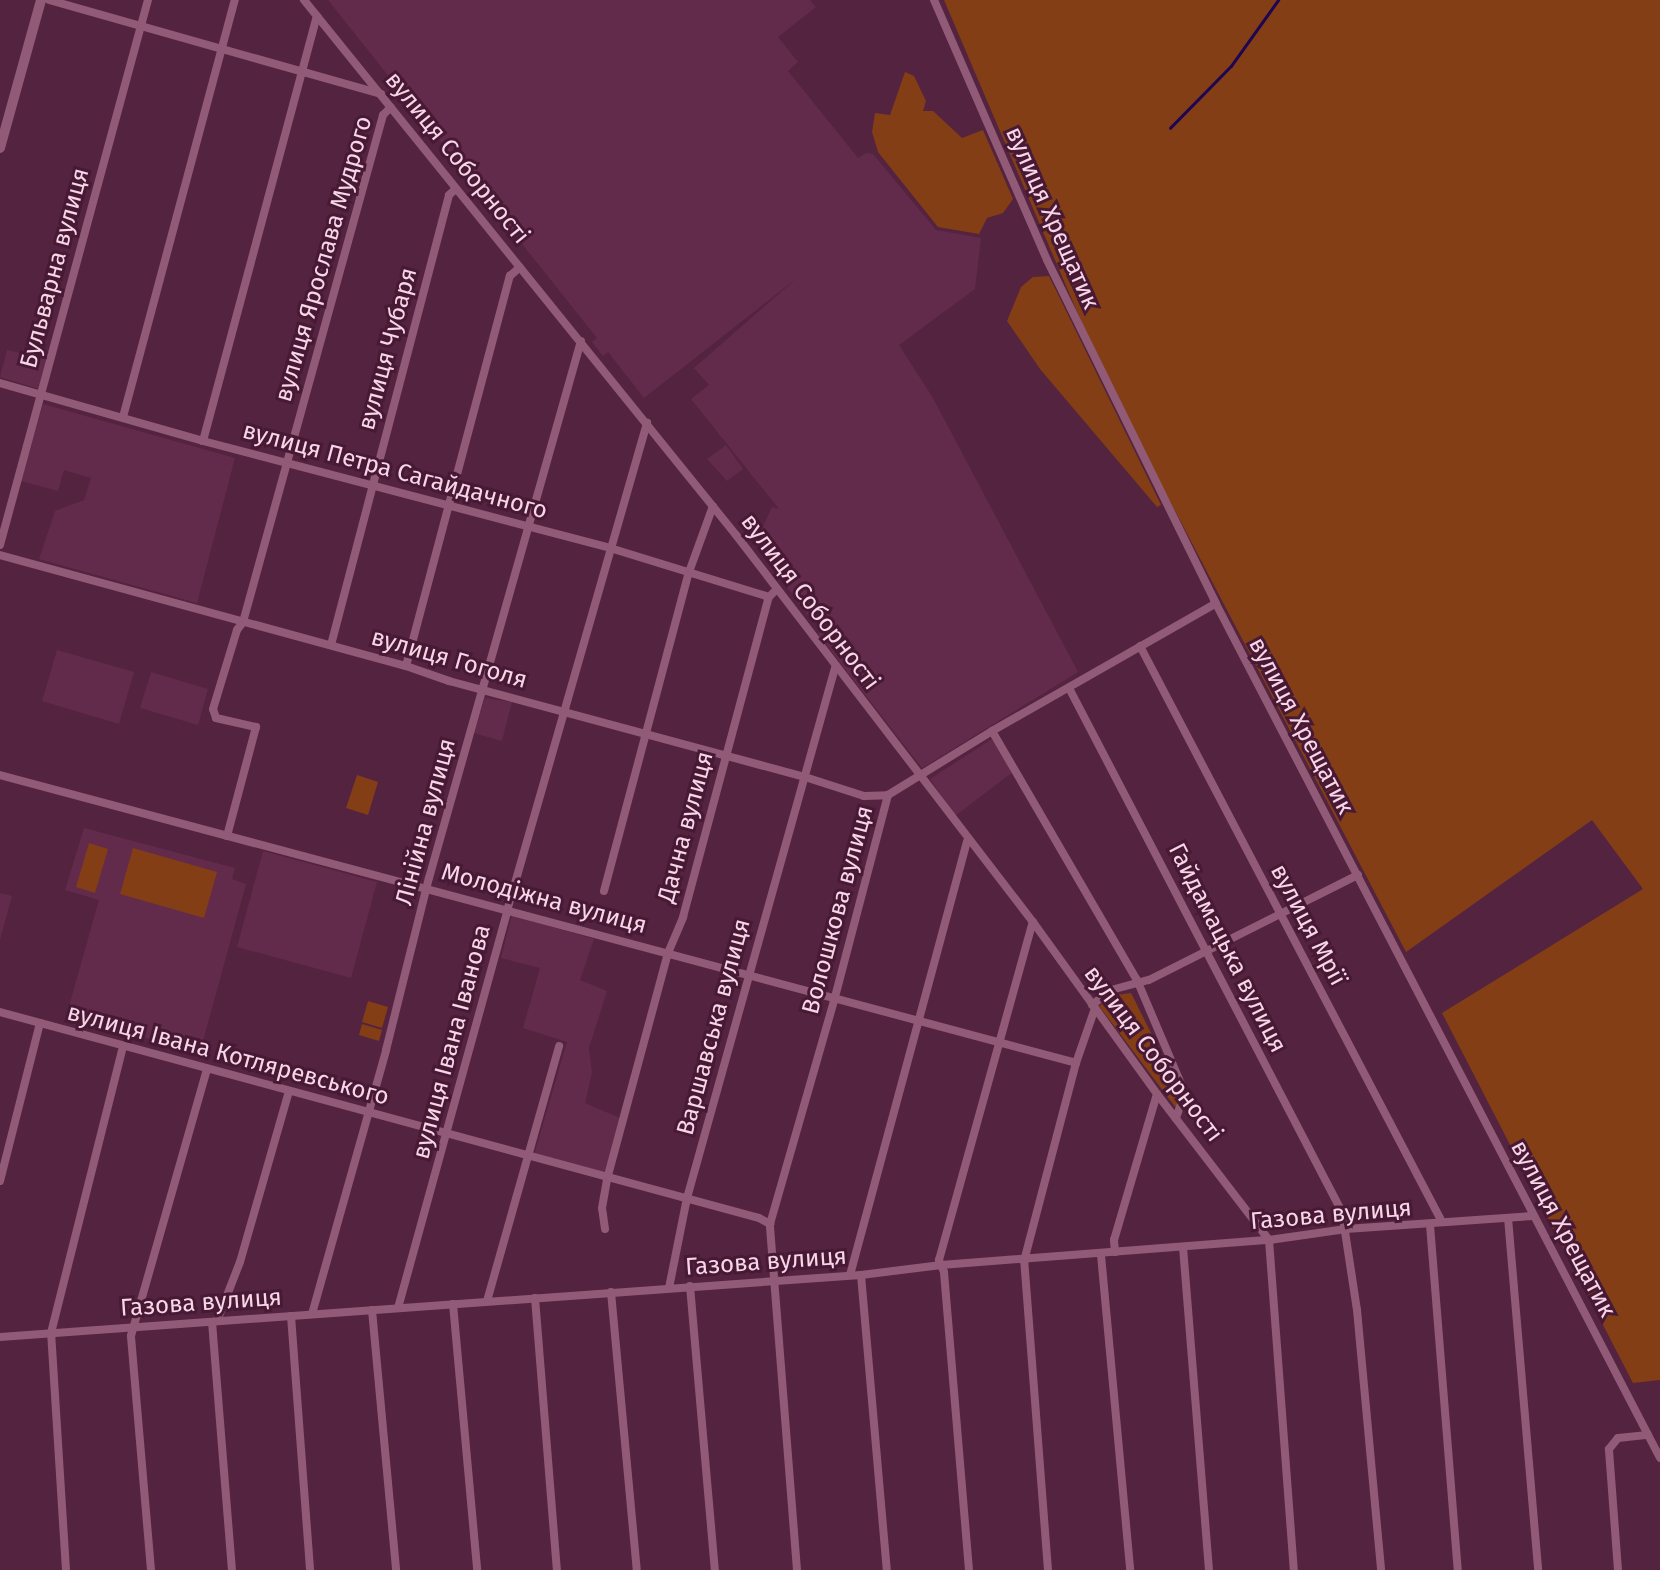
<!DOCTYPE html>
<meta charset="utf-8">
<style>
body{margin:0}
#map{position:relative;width:1660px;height:1570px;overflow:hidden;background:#54233f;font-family:"Fira Sans",sans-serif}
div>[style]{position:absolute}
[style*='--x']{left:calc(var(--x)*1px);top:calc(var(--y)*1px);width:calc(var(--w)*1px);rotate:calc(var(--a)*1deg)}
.built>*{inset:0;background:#622b4b}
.green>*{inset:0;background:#833e16}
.stream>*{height:2.5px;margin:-1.25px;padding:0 1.25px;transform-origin:1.25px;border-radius:1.25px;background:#1f0652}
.minor>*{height:8px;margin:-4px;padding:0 4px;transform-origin:4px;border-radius:4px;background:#915b77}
.tertiary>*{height:10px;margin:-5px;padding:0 5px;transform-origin:5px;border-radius:5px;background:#915b77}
span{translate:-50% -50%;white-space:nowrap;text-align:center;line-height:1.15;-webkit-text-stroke:6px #481935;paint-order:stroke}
.street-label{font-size:24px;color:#f7d7e7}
</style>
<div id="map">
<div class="built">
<i style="clip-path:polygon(328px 0,810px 0,816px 7px,778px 37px,798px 62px,788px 71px,858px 158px,867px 153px,873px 154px,936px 230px,981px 238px,975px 289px,899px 345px,933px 398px,1078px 672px,922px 768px,818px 634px,825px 628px,815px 615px,810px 618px,755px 544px,772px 507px,779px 509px,691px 399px,709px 385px,694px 368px,797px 278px,644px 398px,608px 352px,603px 356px,592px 342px,597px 338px)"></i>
<i style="clip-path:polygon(7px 350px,47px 359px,39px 389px,0 377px)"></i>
<i style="clip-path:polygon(43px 404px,235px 458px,197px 603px,39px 559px,55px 511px,84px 500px,91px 478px,64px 470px,58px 491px,21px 481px)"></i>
<i style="clip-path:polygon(726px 445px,743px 469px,727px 481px,707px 459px)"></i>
<i style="clip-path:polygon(57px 650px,134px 672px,119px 724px,42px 701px)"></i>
<i style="clip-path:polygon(151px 672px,208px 689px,198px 725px,140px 708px)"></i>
<i style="clip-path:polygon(485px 698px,512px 702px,502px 741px,474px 733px)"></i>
<i style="clip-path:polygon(992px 739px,1013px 772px,955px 816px,930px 779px)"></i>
<i style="clip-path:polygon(84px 828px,235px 868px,232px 879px,246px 884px,200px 1052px,66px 1017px,99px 900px,65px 890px)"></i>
<i style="clip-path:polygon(263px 851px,377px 882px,351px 978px,237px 947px)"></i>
<i style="clip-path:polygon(0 893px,12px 896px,0 940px)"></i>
<i style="clip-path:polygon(512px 915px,594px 939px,580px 980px,607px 991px,589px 1048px,592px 1073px,585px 1103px,620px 1118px,604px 1175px,534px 1155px,567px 1042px,523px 1028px,540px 968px,501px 958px)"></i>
</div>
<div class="green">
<i style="clip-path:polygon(944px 0,1660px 0,1660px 1380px,1633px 1383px,1442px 1013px,1643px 889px,1592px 820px,1406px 952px,1105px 377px)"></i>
<i style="clip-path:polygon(905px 72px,914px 76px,926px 101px,923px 111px,933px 111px,962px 138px,983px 130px,1013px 199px,1003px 213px,987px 218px,979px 234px,938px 227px,878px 152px,872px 132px,875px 113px,890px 115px)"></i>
<i style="clip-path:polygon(1049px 276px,1161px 505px,1157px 507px,1040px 369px,1007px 321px,1021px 287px,1033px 277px)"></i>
<i style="clip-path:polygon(357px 775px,378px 782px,368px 815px,346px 808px)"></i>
<i style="clip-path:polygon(89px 843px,108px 849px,95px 893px,76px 887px)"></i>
<i style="clip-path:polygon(133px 848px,217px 872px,204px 918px,120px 894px)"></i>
<i style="clip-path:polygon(1131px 993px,1181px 1093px,1176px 1108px,1099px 1006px,1116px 995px)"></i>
<i style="clip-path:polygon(368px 1001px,388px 1007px,382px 1028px,362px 1022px)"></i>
<i style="clip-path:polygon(362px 1024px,382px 1030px,379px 1041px,359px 1035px)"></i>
</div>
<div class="stream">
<i style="--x:1170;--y:128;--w:87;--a:-45.5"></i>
<i style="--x:1231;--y:66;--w:81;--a:-54.5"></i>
</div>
<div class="minor">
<i style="--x:49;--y:0;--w:345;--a:15.8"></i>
<i style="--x:304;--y:0;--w:688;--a:51.08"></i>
<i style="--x:736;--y:535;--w:488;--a:52.5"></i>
<i style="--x:1033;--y:922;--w:212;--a:54.2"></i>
<i style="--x:1157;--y:1094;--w:184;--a:52.5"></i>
<i style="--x:1269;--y:1240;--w:331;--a:85.7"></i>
<i style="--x:934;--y:0;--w:283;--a:66.5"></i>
<i style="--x:1047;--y:260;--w:379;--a:63.8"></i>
<i style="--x:1214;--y:600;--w:967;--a:62.53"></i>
<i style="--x:0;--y:383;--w:211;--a:15.9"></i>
<i style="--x:203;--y:441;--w:421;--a:14.7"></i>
<i style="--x:610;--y:548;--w:166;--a:17.1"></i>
<i style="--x:769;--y:597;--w:11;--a:-45"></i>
<i style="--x:123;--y:417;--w:432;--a:-75"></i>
<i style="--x:203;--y:441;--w:440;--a:-75"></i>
<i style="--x:0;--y:545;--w:565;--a:-74.81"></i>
<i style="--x:0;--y:555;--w:421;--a:15.3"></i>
<i style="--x:406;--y:666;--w:46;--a:19.2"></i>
<i style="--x:449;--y:681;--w:369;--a:15.1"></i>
<i style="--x:805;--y:777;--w:62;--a:17.9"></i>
<i style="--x:864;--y:796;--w:24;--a:-2"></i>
<i style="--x:331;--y:645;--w:465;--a:-75.3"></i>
<i style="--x:449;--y:195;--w:9;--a:-41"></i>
<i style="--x:1140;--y:646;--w:650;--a:62.33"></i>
<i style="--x:406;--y:666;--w:404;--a:-75.1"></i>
<i style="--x:510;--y:276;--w:13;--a:-42"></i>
<i style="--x:1069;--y:688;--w:591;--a:62.48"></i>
<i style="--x:1342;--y:1212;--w:99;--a:81.3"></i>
<i style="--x:1357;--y:1310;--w:261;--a:84.7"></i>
<i style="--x:992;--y:731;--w:288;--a:59.8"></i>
<i style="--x:1137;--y:980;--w:123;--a:67"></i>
<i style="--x:1185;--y:1093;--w:27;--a:110"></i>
<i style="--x:0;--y:775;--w:1114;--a:14.98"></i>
<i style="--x:227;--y:836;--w:113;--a:-75.1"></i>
<i style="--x:256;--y:727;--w:41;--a:-167.3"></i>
<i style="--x:216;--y:718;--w:9;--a:-108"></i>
<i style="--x:213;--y:709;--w:83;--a:-73.1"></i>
<i style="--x:237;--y:630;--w:10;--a:-53"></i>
<i style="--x:243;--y:622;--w:526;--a:-74.56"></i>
<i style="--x:383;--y:115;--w:11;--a:-45"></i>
<i style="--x:604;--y:891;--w:330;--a:-75.1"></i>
<i style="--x:689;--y:572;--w:70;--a:-70"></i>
<i style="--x:1092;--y:1005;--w:24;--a:-38"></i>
<i style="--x:1111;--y:990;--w:39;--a:-15"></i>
<i style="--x:1149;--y:980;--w:234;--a:-26.7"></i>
<i style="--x:0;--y:1012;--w:786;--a:15.18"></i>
<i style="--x:759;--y:1218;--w:13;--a:29"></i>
<i style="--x:0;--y:1181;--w:163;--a:-75.8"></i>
<i style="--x:1508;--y:1218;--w:353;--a:85.1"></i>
<i style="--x:1430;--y:1225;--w:346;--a:85.4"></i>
<i style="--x:605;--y:1229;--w:21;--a:-98"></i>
<i style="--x:602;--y:1208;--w:29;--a:-80"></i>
<i style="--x:607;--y:1179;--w:234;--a:-74.9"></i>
<i style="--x:668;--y:953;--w:39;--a:-67"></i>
<i style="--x:683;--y:917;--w:331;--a:-75"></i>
<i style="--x:1183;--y:1247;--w:324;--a:85.4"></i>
<i style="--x:1115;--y:1252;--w:12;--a:-95"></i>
<i style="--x:1114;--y:1240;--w:152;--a:-73.6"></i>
<i style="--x:1101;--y:1255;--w:316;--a:84.7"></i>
<i style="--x:850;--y:1275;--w:449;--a:-74.9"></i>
<i style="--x:861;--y:1275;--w:296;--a:85"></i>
<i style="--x:690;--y:1286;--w:285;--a:85"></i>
<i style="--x:669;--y:1288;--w:92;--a:-78.7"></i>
<i style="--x:687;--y:1198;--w:550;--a:-74.4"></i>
<i style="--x:611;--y:1292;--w:279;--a:84.7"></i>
<i style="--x:535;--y:1298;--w:273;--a:85.4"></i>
<i style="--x:487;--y:1301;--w:265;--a:-74.2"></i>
<i style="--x:453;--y:1304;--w:267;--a:84.8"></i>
<i style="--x:398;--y:1308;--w:412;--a:-74.6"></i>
<i style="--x:507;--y:911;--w:508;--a:-73.99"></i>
<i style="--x:372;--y:1310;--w:261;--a:84.7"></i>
<i style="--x:312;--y:1314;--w:274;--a:-74.3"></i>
<i style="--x:386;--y:1050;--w:177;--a:-76"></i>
<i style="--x:429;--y:878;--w:558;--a:-74.2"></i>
<i style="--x:291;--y:1316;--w:255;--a:85.7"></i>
<i style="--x:217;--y:1321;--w:63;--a:-68.7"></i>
<i style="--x:240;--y:1262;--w:178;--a:-74"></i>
<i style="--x:212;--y:1322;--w:249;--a:85.4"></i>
<i style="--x:0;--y:1337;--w:863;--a:-4.12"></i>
<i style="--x:861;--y:1275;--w:81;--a:-7.1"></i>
<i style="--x:941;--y:1265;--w:329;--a:-4.4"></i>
<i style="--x:1269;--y:1240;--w:78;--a:-8.1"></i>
<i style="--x:1346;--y:1229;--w:188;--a:-4"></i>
<i style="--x:66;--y:1570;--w:237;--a:-93.6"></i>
<i style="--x:51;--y:1333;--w:296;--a:-75.9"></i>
<i style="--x:151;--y:1570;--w:235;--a:-94.9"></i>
<i style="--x:131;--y:1336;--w:278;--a:-74.1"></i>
<i style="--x:797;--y:1570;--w:347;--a:-94.5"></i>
<i style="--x:770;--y:1224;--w:236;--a:-74"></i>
<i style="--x:835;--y:997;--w:209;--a:-75.3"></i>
<i style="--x:888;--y:795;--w:122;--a:-31.6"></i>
<i style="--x:992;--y:731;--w:258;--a:-29.7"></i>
<i style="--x:969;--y:1570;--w:299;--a:-94.8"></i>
<i style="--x:944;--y:1272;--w:13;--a:-113"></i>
<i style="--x:939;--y:1260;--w:351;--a:-74.5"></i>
<i style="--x:1048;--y:1570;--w:310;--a:-94.4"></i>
<i style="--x:1024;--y:1261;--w:205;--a:-75.3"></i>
<i style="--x:1076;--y:1063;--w:58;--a:-70.9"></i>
<i style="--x:1618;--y:1570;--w:121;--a:-94.3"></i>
<i style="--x:1609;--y:1449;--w:14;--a:-51"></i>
<i style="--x:1618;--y:1438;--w:30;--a:-6"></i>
</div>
<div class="tertiary">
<i style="--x:0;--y:148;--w:154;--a:-74.5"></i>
</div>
<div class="street-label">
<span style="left:457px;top:158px;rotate:51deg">вулиця Соборності</span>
<span style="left:1052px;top:218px;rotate:66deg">вулиця Хрещатик</span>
<span style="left:324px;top:259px;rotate:-74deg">вулиця Ярослава Мудрого</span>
<span style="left:55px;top:268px;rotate:-75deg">Бульварна вулиця</span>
<span style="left:388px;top:349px;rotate:-75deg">вулиця Чубаря</span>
<span style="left:395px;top:471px;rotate:15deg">вулиця Петра Сагайдачного</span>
<span style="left:810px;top:602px;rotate:53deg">вулиця Соборності</span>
<span style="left:449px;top:659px;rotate:16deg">вулиця Гоголя</span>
<span style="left:1301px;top:726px;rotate:62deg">вулиця Хрещатик</span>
<span style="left:426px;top:822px;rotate:-75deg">Лінійна вулиця</span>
<span style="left:686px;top:827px;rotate:-75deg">Дачна вулиця</span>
<span style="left:544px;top:899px;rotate:15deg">Молодіжна вулиця</span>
<span style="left:838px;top:910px;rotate:-75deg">Волошкова вулиця</span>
<span style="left:1308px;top:925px;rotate:62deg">вулиця Мрії</span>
<span style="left:1227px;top:948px;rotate:63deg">Гайдамацька вулиця</span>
<span style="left:714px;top:1027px;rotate:-75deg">Варшавська вулиця</span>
<span style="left:452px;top:1042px;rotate:-75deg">вулиця Івана Іванова</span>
<span style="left:1153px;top:1054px;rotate:53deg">вулиця Соборності</span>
<span style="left:228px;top:1055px;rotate:15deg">вулиця Івана Котляревського</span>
<span style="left:1331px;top:1215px;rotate:-5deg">Газова вулиця</span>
<span style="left:1563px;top:1229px;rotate:62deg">вулиця Хрещатик</span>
<span style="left:766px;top:1262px;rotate:-4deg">Газова вулиця</span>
<span style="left:201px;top:1303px;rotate:-4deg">Газова вулиця</span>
</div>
</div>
